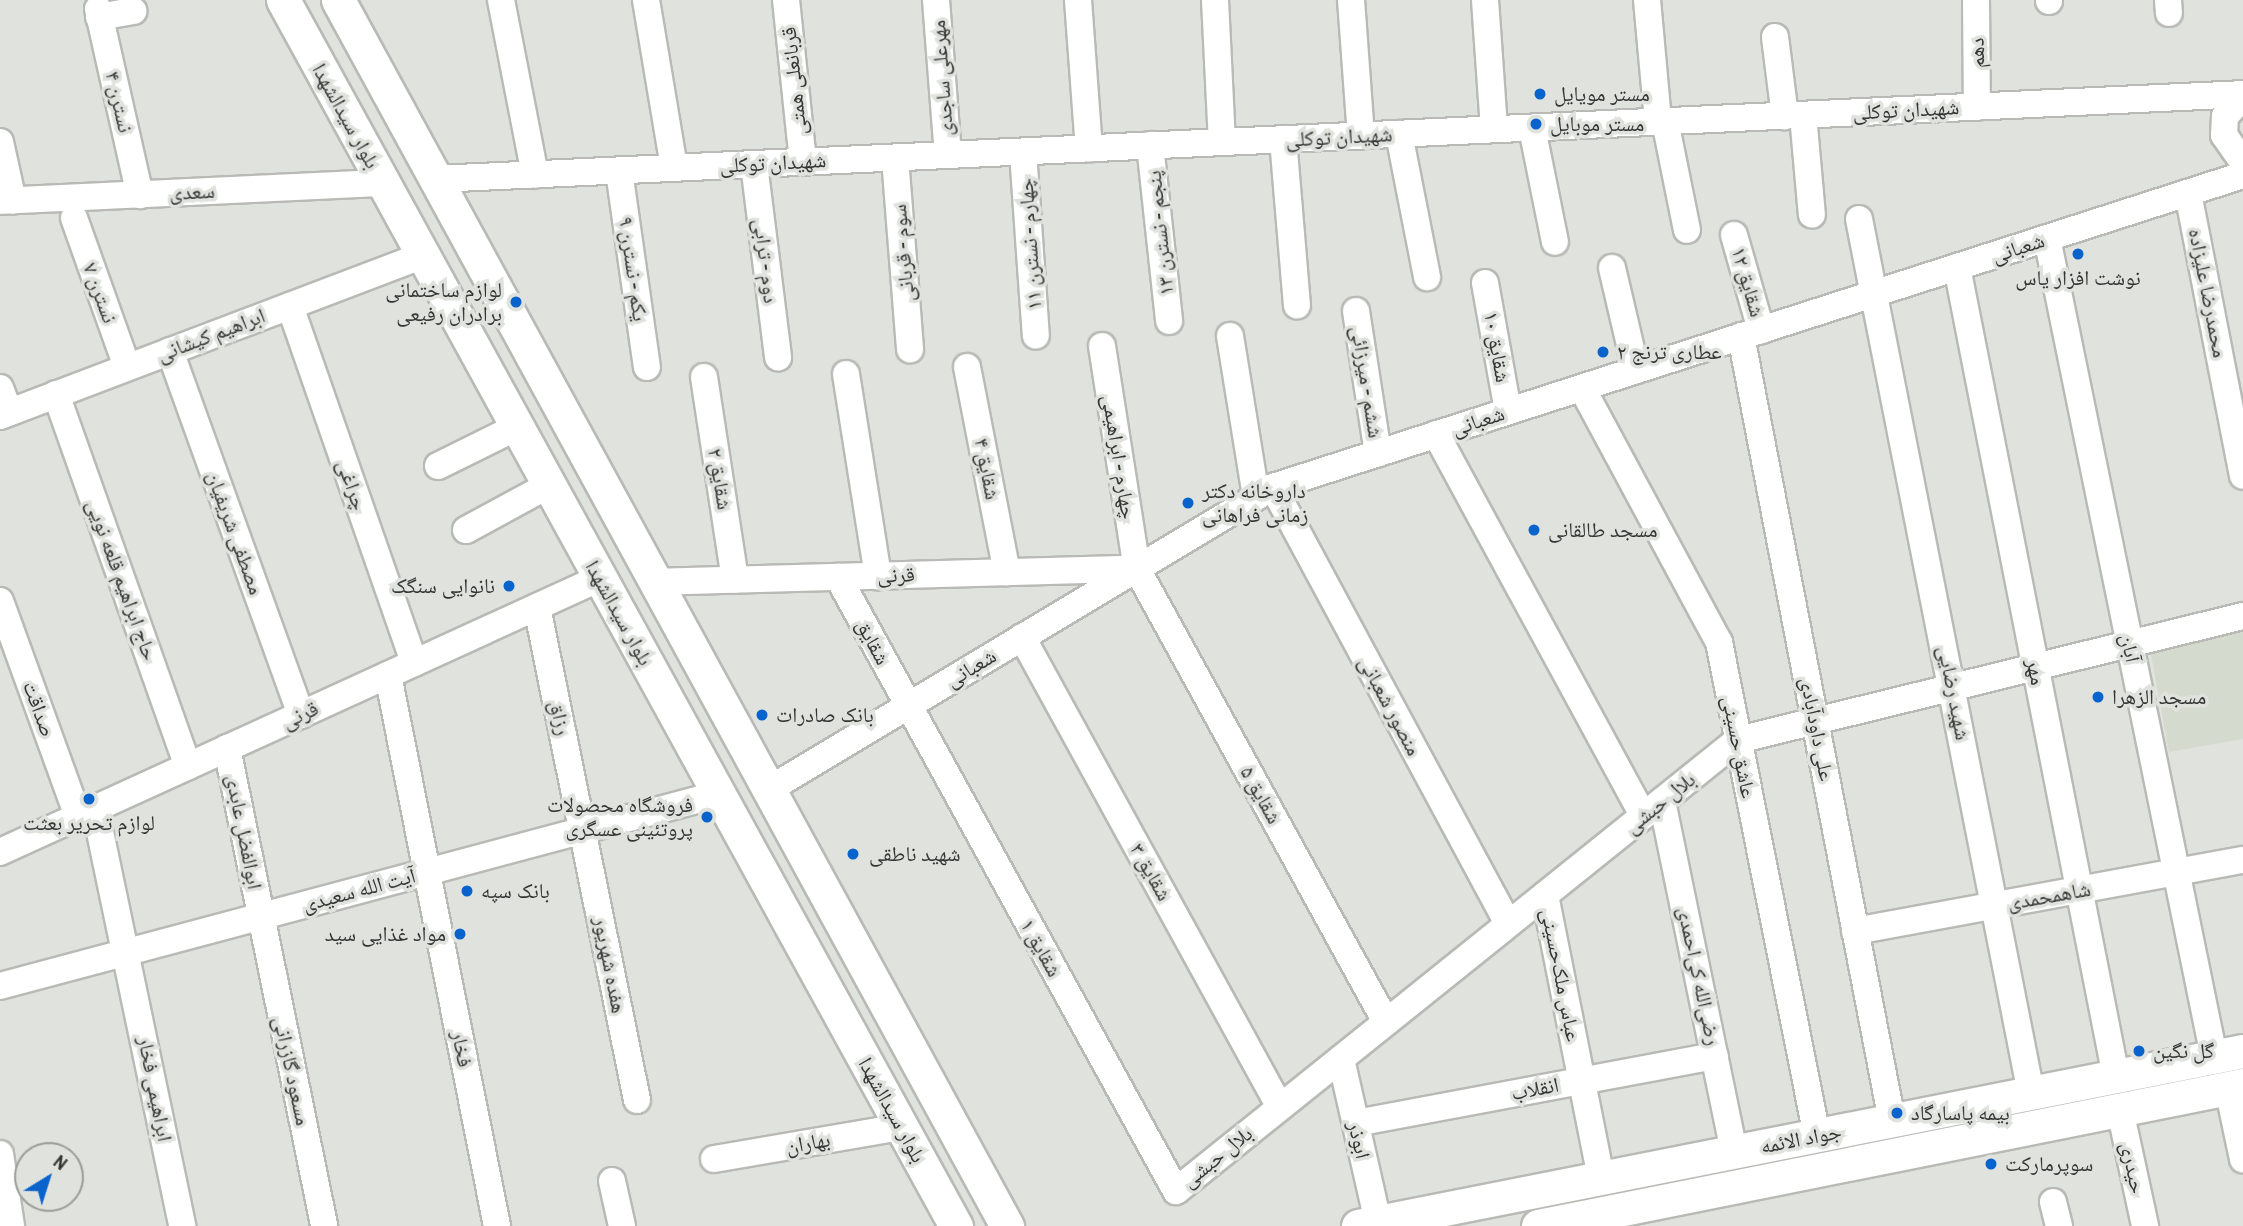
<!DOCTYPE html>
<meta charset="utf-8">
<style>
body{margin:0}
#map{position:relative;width:2243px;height:1226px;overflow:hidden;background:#e0e2dd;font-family:"Archivo Narrow","Noto Naskh Arabic",sans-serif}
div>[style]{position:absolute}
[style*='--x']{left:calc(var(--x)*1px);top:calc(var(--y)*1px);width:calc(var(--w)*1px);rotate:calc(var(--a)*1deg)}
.built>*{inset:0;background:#d5dace}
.roads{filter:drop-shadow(2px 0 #b9bab6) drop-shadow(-2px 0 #b9bab6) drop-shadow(0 2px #b9bab6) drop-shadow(0 -2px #b9bab6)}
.minor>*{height:26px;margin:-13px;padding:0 13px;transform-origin:13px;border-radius:13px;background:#fff}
.major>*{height:33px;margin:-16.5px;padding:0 16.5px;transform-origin:16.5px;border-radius:16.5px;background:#fff}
.dots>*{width:19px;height:19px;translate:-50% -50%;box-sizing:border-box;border:4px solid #e0e2dd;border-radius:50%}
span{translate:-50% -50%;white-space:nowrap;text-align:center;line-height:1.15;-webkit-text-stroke:7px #e0e2dd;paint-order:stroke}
.street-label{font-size:21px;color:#343533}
.poi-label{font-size:21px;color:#343533}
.left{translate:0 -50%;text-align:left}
.right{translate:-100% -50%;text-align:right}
.north{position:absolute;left:14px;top:1142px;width:70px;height:70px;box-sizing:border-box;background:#e0e2dd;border:2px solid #9b9d99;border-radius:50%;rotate:38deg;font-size:19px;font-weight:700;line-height:28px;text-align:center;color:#343533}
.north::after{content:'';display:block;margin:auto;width:24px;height:32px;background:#0863cc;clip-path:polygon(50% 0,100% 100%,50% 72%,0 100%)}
</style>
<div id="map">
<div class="built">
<i style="clip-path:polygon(2243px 632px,2243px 739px,2169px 752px,2150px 649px)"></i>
</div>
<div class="roads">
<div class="minor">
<i style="--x:501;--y:0;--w:178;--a:79"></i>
<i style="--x:646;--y:0;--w:170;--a:80.5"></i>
<i style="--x:786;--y:0;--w:163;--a:84"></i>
<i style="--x:936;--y:0;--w:155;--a:85.6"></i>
<i style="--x:1078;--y:0;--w:149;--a:85.8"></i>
<i style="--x:1215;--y:0;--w:142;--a:87.2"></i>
<i style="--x:1351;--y:0;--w:136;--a:85.8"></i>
<i style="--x:1485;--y:0;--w:129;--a:86"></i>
<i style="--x:1647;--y:0;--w:122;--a:84.8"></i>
<i style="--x:1976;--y:0;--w:107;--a:89.5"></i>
<i style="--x:2049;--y:0;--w:1;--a:90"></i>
<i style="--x:2168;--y:0;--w:13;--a:86"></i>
<i style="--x:98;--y:9;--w:191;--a:77.3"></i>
<i style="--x:99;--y:17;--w:35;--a:-10"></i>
<i style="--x:1775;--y:37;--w:80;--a:82.8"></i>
<i style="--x:2243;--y:97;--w:26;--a:133"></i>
<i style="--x:2225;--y:116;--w:19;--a:93"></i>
<i style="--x:2224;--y:135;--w:33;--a:55"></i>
<i style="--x:1803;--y:115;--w:100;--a:84.9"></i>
<i style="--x:1665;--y:121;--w:111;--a:78.6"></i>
<i style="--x:1532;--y:128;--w:116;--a:78.6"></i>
<i style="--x:1399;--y:134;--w:146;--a:78.9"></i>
<i style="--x:1283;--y:139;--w:167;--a:85.2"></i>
<i style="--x:0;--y:142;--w:60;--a:77.6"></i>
<i style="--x:1150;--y:145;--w:177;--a:83.8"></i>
<i style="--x:1023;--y:152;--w:184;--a:86"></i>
<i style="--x:895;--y:158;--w:192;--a:85.5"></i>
<i style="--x:754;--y:164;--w:195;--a:82.9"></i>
<i style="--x:619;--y:171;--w:198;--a:81.9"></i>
<i style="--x:436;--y:179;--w:1809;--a:-2.69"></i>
<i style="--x:2188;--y:193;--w:288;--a:79"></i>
<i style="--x:0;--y:201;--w:383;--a:-2.7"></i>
<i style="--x:74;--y:218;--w:158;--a:70.4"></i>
<i style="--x:1859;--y:219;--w:891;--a:78.87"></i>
<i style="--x:1734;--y:235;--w:99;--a:74.1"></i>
<i style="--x:2047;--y:238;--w:836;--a:78.47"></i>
<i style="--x:1957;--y:267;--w:825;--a:78.89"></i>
<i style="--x:1612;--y:268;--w:105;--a:76.8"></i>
<i style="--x:1485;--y:283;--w:130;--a:79.8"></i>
<i style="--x:290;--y:306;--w:378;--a:70.8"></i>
<i style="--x:1356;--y:311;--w:144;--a:81.2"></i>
<i style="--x:1230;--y:336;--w:163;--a:80.8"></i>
<i style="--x:1741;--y:336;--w:799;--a:79.11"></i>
<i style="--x:1102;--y:346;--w:226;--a:81.1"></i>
<i style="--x:1137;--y:569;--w:517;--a:61.2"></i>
<i style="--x:170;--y:351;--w:387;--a:70.2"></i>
<i style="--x:967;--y:367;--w:209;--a:79"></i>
<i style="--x:846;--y:374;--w:205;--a:81"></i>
<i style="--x:704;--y:377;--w:205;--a:81.3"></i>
<i style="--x:0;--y:388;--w:26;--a:69"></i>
<i style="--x:1582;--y:388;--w:289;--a:61.7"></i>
<i style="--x:1719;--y:642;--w:504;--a:78.78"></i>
<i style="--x:56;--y:394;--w:395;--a:70.5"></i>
<i style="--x:0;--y:416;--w:453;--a:-20.8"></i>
<i style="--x:1436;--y:434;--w:434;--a:61.5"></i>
<i style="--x:438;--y:466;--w:88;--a:-26.3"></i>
<i style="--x:1273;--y:487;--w:496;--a:61.7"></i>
<i style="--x:466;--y:530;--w:94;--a:-28.5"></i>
<i style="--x:838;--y:577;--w:701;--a:61.17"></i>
<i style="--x:1176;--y:1191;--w:721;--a:-38.75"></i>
<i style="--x:1738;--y:740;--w:520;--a:-13.8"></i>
<i style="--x:655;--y:582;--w:480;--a:-1.6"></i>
<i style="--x:0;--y:601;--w:229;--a:70.1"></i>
<i style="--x:537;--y:607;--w:503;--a:78.53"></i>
<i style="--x:1022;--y:637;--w:536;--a:61.24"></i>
<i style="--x:388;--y:675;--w:562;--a:78.81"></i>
<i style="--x:227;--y:748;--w:488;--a:78.5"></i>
<i style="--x:768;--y:790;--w:589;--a:-30.96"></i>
<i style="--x:1273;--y:487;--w:1019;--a:-17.83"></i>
<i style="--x:1662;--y:801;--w:358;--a:78.4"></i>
<i style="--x:95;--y:808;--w:427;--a:78.2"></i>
<i style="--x:0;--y:852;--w:660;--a:-24.54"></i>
<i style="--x:1545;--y:895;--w:288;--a:78.8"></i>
<i style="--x:1855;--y:931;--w:394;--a:-10.4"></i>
<i style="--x:0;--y:986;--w:744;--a:-14.95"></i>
<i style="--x:1341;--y:1059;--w:171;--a:77.2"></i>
<i style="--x:2228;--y:1088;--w:73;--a:78.1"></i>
<i style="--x:2120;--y:1110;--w:119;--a:77.8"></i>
<i style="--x:1356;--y:1123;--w:365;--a:-10.6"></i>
<i style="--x:0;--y:1154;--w:73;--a:81.3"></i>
<i style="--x:714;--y:1159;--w:190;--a:-9.7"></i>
<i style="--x:612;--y:1181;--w:46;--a:77.5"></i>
<i style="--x:2053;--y:1202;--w:25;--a:76"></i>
</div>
<div class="major">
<i style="--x:283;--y:0;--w:1399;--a:61.24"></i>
<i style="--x:338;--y:0;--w:1397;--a:61.38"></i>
<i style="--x:1358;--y:1226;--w:902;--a:-11.19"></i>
<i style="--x:1538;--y:1226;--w:719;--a:-11.31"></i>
</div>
</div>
<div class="dots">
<i style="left:1540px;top:94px;background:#0863cc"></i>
<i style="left:1536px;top:124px;background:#0863cc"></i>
<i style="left:2078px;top:254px;background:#0863cc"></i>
<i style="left:516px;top:302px;background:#0863cc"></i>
<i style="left:1603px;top:352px;background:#0863cc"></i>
<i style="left:1188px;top:503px;background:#0863cc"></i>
<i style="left:1534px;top:530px;background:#0863cc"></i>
<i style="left:509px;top:586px;background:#0863cc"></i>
<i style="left:2098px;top:697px;background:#0863cc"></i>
<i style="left:762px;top:715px;background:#0863cc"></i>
<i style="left:89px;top:799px;background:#0863cc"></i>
<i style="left:707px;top:817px;background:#0863cc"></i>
<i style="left:853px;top:854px;background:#0863cc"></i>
<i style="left:467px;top:891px;background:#0863cc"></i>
<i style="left:460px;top:934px;background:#0863cc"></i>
<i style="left:2139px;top:1051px;background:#0863cc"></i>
<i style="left:1897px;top:1113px;background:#0863cc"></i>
<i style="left:1991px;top:1164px;background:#0863cc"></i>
</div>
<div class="street-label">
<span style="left:1977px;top:53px;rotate:-91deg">دهم</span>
<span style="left:942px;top:78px;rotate:-94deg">مهرعلی ساجدی</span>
<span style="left:794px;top:81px;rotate:-96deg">قربانعلی همتی</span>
<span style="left:119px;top:102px;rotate:77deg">نسترن ۴</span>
<span style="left:1906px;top:110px;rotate:-3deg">شهیدان توکلی</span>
<span style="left:346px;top:116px;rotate:61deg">بلوار سیدالشهدا</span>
<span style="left:1339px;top:137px;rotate:-3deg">شهیدان توکلی</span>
<span style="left:773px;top:163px;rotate:-3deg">شهیدان توکلی</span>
<span style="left:192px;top:192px;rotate:-3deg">سعدی</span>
<span style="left:1160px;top:233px;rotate:-96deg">پنجم - نسترن ۱۳</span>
<span style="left:1030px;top:244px;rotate:-94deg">چهارم - نسترن ۱۱</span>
<span style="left:2018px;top:248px;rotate:-18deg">شعبانی</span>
<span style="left:903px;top:253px;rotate:-95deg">سوم - قربانی</span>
<span style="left:766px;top:261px;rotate:83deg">دوم - ترابی</span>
<span style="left:633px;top:269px;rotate:82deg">یکم - نسترن ۹</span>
<span style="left:1748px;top:282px;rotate:74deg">شقایق ۱۲</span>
<span style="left:100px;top:293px;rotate:70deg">نسترن ۷</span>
<span style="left:2208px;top:293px;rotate:79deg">محمدرضا علیزاده</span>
<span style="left:211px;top:335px;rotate:-21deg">ابراهیم کیشانی</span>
<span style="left:1497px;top:347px;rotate:80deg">شقایق ۱۰</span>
<span style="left:1367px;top:382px;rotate:81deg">ششم - میرزائی</span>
<span style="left:1478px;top:421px;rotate:-18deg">شعبانی</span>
<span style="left:1119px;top:457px;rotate:81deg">چهارم - ابراهیمی</span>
<span style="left:987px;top:469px;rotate:79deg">شقایق ۴</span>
<span style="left:720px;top:479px;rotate:81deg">شقایق ۲</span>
<span style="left:352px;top:485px;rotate:71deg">چراغی</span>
<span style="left:235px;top:533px;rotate:70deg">مصطفی شریفیان</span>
<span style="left:896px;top:575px;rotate:-2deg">قرنی</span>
<span style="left:122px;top:580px;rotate:70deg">حاج ابراهیم قلعه نویی</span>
<span style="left:619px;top:613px;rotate:61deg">بلوار سیدالشهدا</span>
<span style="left:873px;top:642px;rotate:62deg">شقایق</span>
<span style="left:2130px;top:648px;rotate:78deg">آبان</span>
<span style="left:971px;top:668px;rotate:-31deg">شعبانی</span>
<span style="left:2036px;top:672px;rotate:79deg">مهر</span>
<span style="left:1954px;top:693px;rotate:79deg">شهید رضایی</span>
<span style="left:1390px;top:706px;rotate:62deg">منصور شعبانی</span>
<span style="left:39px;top:709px;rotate:70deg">صداقت</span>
<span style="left:300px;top:715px;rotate:-25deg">قرنی</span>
<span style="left:560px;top:718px;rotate:78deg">رزاق</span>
<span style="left:1817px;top:729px;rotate:79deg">علی داودآبادی</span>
<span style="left:1739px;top:747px;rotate:79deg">عاشق حسینی</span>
<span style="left:1261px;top:795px;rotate:61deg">شقایق ۵</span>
<span style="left:1660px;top:803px;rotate:-39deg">بلال حبشی</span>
<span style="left:244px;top:832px;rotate:79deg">ابوالفضل عابدی</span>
<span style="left:1151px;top:872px;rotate:61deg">شقایق ۳</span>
<span style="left:359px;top:890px;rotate:-15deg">آیت الله سعیدی</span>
<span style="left:2049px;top:896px;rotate:-10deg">شاهمحمدی</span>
<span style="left:1041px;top:948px;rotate:61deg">شقایق ۱</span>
<span style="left:610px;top:965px;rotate:79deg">هفده شهریور</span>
<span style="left:1561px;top:975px;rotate:79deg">عباس ملک‌حسینی</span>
<span style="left:1699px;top:976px;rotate:78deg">رضی‌الله کی‌احمدی</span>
<span style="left:462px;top:1049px;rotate:79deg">فخار</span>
<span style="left:292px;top:1071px;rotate:78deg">مسعود گازرانی</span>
<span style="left:155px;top:1089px;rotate:79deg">ابراهیمی فخار</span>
<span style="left:1535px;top:1089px;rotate:-11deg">انقلاب</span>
<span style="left:892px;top:1110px;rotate:61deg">بلوار سیدالشهدا</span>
<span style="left:1801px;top:1139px;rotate:-11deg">جواد الائمه</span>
<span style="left:1359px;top:1140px;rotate:77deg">ابوذر</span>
<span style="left:808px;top:1143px;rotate:-10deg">بهاران</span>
<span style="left:1217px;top:1157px;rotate:-39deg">بلال حبشی</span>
<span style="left:2133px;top:1168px;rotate:78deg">حیدری</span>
</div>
<div class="poi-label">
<span class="left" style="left:1554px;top:94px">مستر مویایل</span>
<span class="left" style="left:1550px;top:124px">مستر موبایل</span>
<span style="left:2078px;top:278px">نوشت افزار یاس</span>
<span class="right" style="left:502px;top:302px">لوازم ساختمانی<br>برادران رفیعی</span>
<span class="left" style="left:1617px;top:352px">عطاری ترنج ۲</span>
<span class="left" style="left:1202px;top:503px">داروخانه دکتر<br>زمانی فراهانی</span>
<span class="left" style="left:1548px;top:530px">مسجد طالقانی</span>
<span class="right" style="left:495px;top:586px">نانوایی سنگک</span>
<span class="left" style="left:2112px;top:697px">مسجد الزهرا</span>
<span class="left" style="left:776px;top:715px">بانک صادرات</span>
<span class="right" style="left:693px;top:817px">فروشگاه محصولات<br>پروتئینی عسگری</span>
<span style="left:89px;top:823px">لوازم تحریر بعثت</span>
<span class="left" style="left:869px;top:854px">شهید ناطقی</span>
<span class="left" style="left:481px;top:891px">بانک سپه</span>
<span class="right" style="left:446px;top:934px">مواد غذایی سید</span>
<span class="left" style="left:2153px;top:1051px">گل نگین</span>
<span class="left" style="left:1911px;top:1113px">بیمه پاسارگاد</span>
<span class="left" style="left:2005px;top:1164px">سوپرمارکت</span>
</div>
<div class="north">N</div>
</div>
